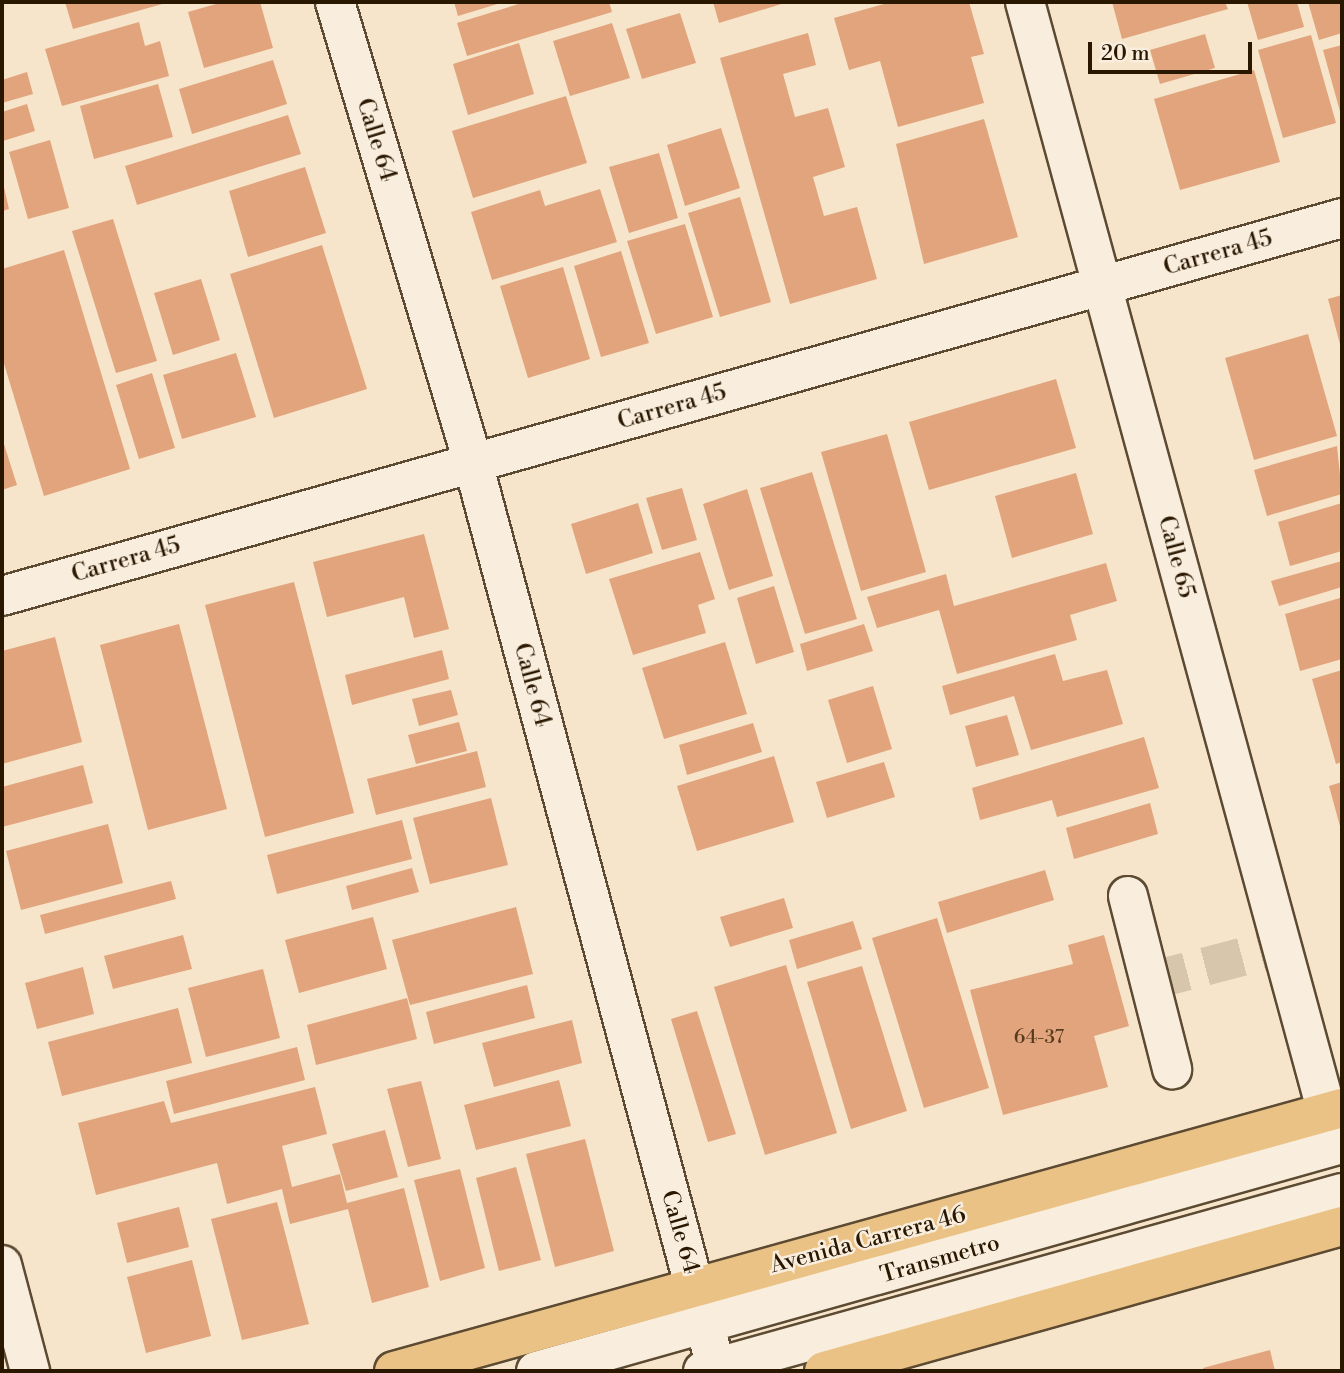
<!DOCTYPE html>
<style>
body{margin:0}
#map{position:relative;width:1344px;height:1373px;overflow:hidden;background:#f6e5ca;font-family:"Libre Bodoni",serif}
div>[style]{position:absolute}
[style*='--x']{left:calc(var(--x)*1px);top:calc(var(--y)*1px);width:calc(var(--w)*1px);rotate:calc(var(--a)*1deg)}
.building>*{inset:0;background:#e1a47c}
.minor-tunnel>*{height:38px;margin-top:-19px;transform-origin:0;background:repeating-linear-gradient(90deg,#d7c6ac 0 38px,transparent 0 57px)}
.roads{filter:drop-shadow(2px 0 #5c4a32) drop-shadow(-2px 0 #5c4a32) drop-shadow(0 2px #5c4a32) drop-shadow(0 -2px #5c4a32)}
.minor>*{height:38px;margin:-19px;padding:0 19px;transform-origin:19px;border-radius:19px;background:#f9eedd}
.major>*{height:38px;margin:-19px;padding:0 19px;transform-origin:19px;border-radius:19px;background:#ebc285}
span{translate:-50% -50%;white-space:nowrap;text-align:center;line-height:1.15;-webkit-text-stroke:5px #f9eedd;paint-order:stroke}
.number-label{font-size:19px;color:#573a1f}
.number-label span{-webkit-text-stroke-width:0}
.street-label{font-size:23px;color:#291700}
.frame{position:absolute;inset:0;border:4px solid #291700;pointer-events:none}
.scale{position:absolute;left:1088px;top:42px;width:164px;height:32px;box-sizing:border-box;border:4px solid #291700;border-top:0;padding-left:9px;font-size:21px;line-height:24px;white-space:nowrap;color:#291700;-webkit-text-stroke:5px #f9eedd;paint-order:stroke}
</style>
<div id="map">
<div class="building">
<i style="clip-path:polygon(65px 2px,166px 2px,166px 3px,73px 29px)"></i>
<i style="clip-path:polygon(223px 2px,260px 2px,273px 48px,204px 68px,188px 12px)"></i>
<i style="clip-path:polygon(454px 2px,504px 2px,458px 16px)"></i>
<i style="clip-path:polygon(525px 2px,609px 2px,612px 12px,467px 56px,457px 23px)"></i>
<i style="clip-path:polygon(713px 2px,788px 2px,719px 23px)"></i>
<i style="clip-path:polygon(891px 2px,969px 2px,984px 54px,971px 57px,984px 103px,898px 127px,880px 61px,849px 70px,834px 18px)"></i>
<i style="clip-path:polygon(1112px 2px,1225px 2px,1228px 9px,1122px 39px)"></i>
<i style="clip-path:polygon(1247px 2px,1297px 2px,1304px 27px,1258px 40px)"></i>
<i style="clip-path:polygon(1308px 2px,1342px 2px,1342px 33px,1319px 40px)"></i>
<i style="clip-path:polygon(680px 13px,696px 63px,642px 79px,626px 29px)"></i>
<i style="clip-path:polygon(139px 22px,145px 46px,160px 41px,169px 76px,62px 106px,45px 49px)"></i>
<i style="clip-path:polygon(612px 23px,630px 78px,570px 96px,553px 41px)"></i>
<i style="clip-path:polygon(808px 33px,816px 65px,783px 74px,795px 117px,828px 108px,845px 167px,813px 177px,824px 216px,857px 207px,877px 279px,790px 304px,720px 58px)"></i>
<i style="clip-path:polygon(1205px 34px,1215px 68px,1160px 84px,1150px 50px)"></i>
<i style="clip-path:polygon(1311px 35px,1336px 123px,1283px 138px,1258px 50px)"></i>
<i style="clip-path:polygon(519px 43px,534px 94px,468px 115px,453px 64px)"></i>
<i style="clip-path:polygon(1342px 45px,1342px 115px,1341px 115px,1323px 50px)"></i>
<i style="clip-path:polygon(273px 60px,287px 104px,192px 134px,179px 89px)"></i>
<i style="clip-path:polygon(1254px 70px,1280px 162px,1180px 190px,1154px 99px)"></i>
<i style="clip-path:polygon(27px 72px,33px 94px,2px 103px,2px 80px)"></i>
<i style="clip-path:polygon(158px 84px,173px 137px,94px 159px,80px 106px)"></i>
<i style="clip-path:polygon(566px 96px,587px 163px,473px 198px,452px 131px)"></i>
<i style="clip-path:polygon(27px 104px,35px 131px,3px 141px,2px 112px)"></i>
<i style="clip-path:polygon(288px 115px,301px 154px,137px 205px,125px 166px)"></i>
<i style="clip-path:polygon(984px 119px,1018px 237px,924px 264px,896px 144px)"></i>
<i style="clip-path:polygon(721px 128px,740px 188px,685px 206px,667px 145px)"></i>
<i style="clip-path:polygon(50px 140px,69px 208px,28px 219px,9px 152px)"></i>
<i style="clip-path:polygon(659px 153px,678px 218px,629px 233px,609px 167px)"></i>
<i style="clip-path:polygon(305px 167px,326px 233px,248px 257px,229px 191px)"></i>
<i style="clip-path:polygon(3px 183px,9px 209px,2px 211px,2px 184px)"></i>
<i style="clip-path:polygon(600px 189px,617px 242px,492px 280px,471px 212px,540px 190px,545px 206px)"></i>
<i style="clip-path:polygon(740px 197px,771px 302px,720px 317px,688px 213px)"></i>
<i style="clip-path:polygon(113px 219px,157px 361px,116px 373px,72px 231px)"></i>
<i style="clip-path:polygon(685px 224px,713px 317px,656px 334px,627px 241px)"></i>
<i style="clip-path:polygon(322px 245px,367px 389px,274px 418px,230px 274px)"></i>
<i style="clip-path:polygon(64px 250px,130px 469px,44px 496px,2px 357px,2px 269px)"></i>
<i style="clip-path:polygon(621px 251px,649px 343px,601px 357px,574px 266px)"></i>
<i style="clip-path:polygon(563px 267px,590px 359px,528px 378px,500px 286px)"></i>
<i style="clip-path:polygon(201px 279px,220px 340px,173px 355px,154px 293px)"></i>
<i style="clip-path:polygon(1342px 295px,1342px 348px,1341px 348px,1328px 299px)"></i>
<i style="clip-path:polygon(1308px 334px,1337px 436px,1254px 460px,1225px 358px)"></i>
<i style="clip-path:polygon(236px 353px,256px 417px,182px 439px,163px 375px)"></i>
<i style="clip-path:polygon(152px 373px,175px 448px,139px 459px,116px 385px)"></i>
<i style="clip-path:polygon(1056px 379px,1076px 448px,929px 490px,909px 422px)"></i>
<i style="clip-path:polygon(887px 434px,926px 572px,861px 591px,821px 452px)"></i>
<i style="clip-path:polygon(2px 438px,17px 485px,2px 490px)"></i>
<i style="clip-path:polygon(1337px 446px,1342px 494px,1267px 516px,1254px 470px)"></i>
<i style="clip-path:polygon(812px 472px,857px 619px,805px 634px,760px 488px)"></i>
<i style="clip-path:polygon(1076px 473px,1093px 534px,1012px 558px,995px 496px)"></i>
<i style="clip-path:polygon(682px 488px,697px 540px,662px 550px,646px 498px)"></i>
<i style="clip-path:polygon(747px 489px,773px 576px,729px 590px,703px 504px)"></i>
<i style="clip-path:polygon(638px 503px,653px 553px,586px 574px,571px 524px)"></i>
<i style="clip-path:polygon(1342px 503px,1342px 551px,1290px 566px,1278px 522px)"></i>
<i style="clip-path:polygon(424px 534px,449px 629px,414px 638px,404px 597px,327px 617px,313px 562px)"></i>
<i style="clip-path:polygon(700px 552px,715px 599px,698px 605px,706px 633px,633px 655px,609px 579px)"></i>
<i style="clip-path:polygon(1342px 561px,1342px 587px,1279px 606px,1271px 581px)"></i>
<i style="clip-path:polygon(1106px 563px,1117px 601px,1070px 615px,1077px 640px,957px 674px,939px 610px,877px 628px,867px 597px,946px 574px,954px 606px)"></i>
<i style="clip-path:polygon(294px 582px,354px 813px,265px 837px,205px 605px)"></i>
<i style="clip-path:polygon(774px 586px,794px 652px,756px 664px,737px 598px)"></i>
<i style="clip-path:polygon(1340px 598px,1342px 659px,1300px 671px,1285px 614px)"></i>
<i style="clip-path:polygon(179px 624px,227px 809px,148px 830px,100px 645px)"></i>
<i style="clip-path:polygon(864px 624px,873px 651px,807px 671px,800px 644px)"></i>
<i style="clip-path:polygon(55px 637px,82px 742px,2px 764px,2px 651px)"></i>
<i style="clip-path:polygon(725px 642px,747px 714px,664px 739px,642px 668px)"></i>
<i style="clip-path:polygon(442px 650px,449px 679px,352px 705px,345px 675px)"></i>
<i style="clip-path:polygon(1055px 654px,1063px 681px,1107px 670px,1123px 724px,1031px 750px,1014px 696px,950px 715px,942px 686px)"></i>
<i style="clip-path:polygon(1342px 670px,1342px 762px,1336px 764px,1312px 679px)"></i>
<i style="clip-path:polygon(873px 686px,892px 749px,847px 763px,828px 700px)"></i>
<i style="clip-path:polygon(451px 690px,458px 715px,419px 726px,412px 699px)"></i>
<i style="clip-path:polygon(1007px 715px,1019px 755px,976px 767px,965px 726px)"></i>
<i style="clip-path:polygon(459px 722px,467px 751px,416px 764px,408px 735px)"></i>
<i style="clip-path:polygon(753px 723px,762px 752px,687px 775px,679px 745px)"></i>
<i style="clip-path:polygon(1144px 737px,1159px 788px,1057px 817px,1052px 800px,980px 820px,972px 788px)"></i>
<i style="clip-path:polygon(477px 751px,486px 787px,376px 815px,367px 779px)"></i>
<i style="clip-path:polygon(774px 756px,794px 822px,697px 851px,677px 786px)"></i>
<i style="clip-path:polygon(884px 762px,895px 797px,827px 818px,816px 782px)"></i>
<i style="clip-path:polygon(83px 765px,93px 803px,2px 827px,2px 787px)"></i>
<i style="clip-path:polygon(1342px 782px,1342px 830px,1341px 830px,1329px 786px)"></i>
<i style="clip-path:polygon(491px 798px,508px 865px,430px 884px,413px 818px)"></i>
<i style="clip-path:polygon(1150px 803px,1158px 834px,1074px 859px,1066px 828px)"></i>
<i style="clip-path:polygon(402px 820px,412px 859px,277px 894px,267px 855px)"></i>
<i style="clip-path:polygon(108px 824px,123px 883px,21px 910px,6px 851px)"></i>
<i style="clip-path:polygon(412px 868px,419px 892px,352px 910px,346px 886px)"></i>
<i style="clip-path:polygon(1045px 870px,1054px 900px,947px 933px,938px 902px)"></i>
<i style="clip-path:polygon(171px 881px,176px 899px,45px 934px,40px 915px)"></i>
<i style="clip-path:polygon(784px 898px,793px 928px,730px 947px,720px 917px)"></i>
<i style="clip-path:polygon(516px 907px,533px 974px,410px 1005px,392px 940px)"></i>
<i style="clip-path:polygon(373px 917px,387px 969px,299px 993px,285px 940px)"></i>
<i style="clip-path:polygon(937px 918px,989px 1088px,924px 1108px,872px 938px)"></i>
<i style="clip-path:polygon(853px 921px,862px 949px,797px 969px,789px 940px)"></i>
<i style="clip-path:polygon(183px 935px,192px 969px,113px 989px,104px 956px)"></i>
<i style="clip-path:polygon(1104px 935px,1129px 1026px,1094px 1036px,1108px 1087px,1003px 1115px,970px 990px,1073px 964px,1068px 945px)"></i>
<i style="clip-path:polygon(786px 965px,837px 1133px,765px 1155px,714px 987px)"></i>
<i style="clip-path:polygon(862px 966px,907px 1111px,851px 1129px,807px 982px)"></i>
<i style="clip-path:polygon(83px 967px,94px 1014px,37px 1029px,25px 983px)"></i>
<i style="clip-path:polygon(263px 969px,280px 1038px,206px 1057px,188px 988px)"></i>
<i style="clip-path:polygon(527px 985px,535px 1018px,434px 1044px,426px 1012px)"></i>
<i style="clip-path:polygon(407px 998px,417px 1039px,316px 1065px,307px 1025px)"></i>
<i style="clip-path:polygon(178px 1008px,192px 1063px,62px 1096px,48px 1042px)"></i>
<i style="clip-path:polygon(697px 1011px,736px 1134px,708px 1142px,671px 1019px)"></i>
<i style="clip-path:polygon(572px 1020px,582px 1063px,494px 1087px,482px 1043px)"></i>
<i style="clip-path:polygon(297px 1047px,305px 1080px,174px 1114px,166px 1081px)"></i>
<i style="clip-path:polygon(559px 1080px,571px 1126px,476px 1150px,464px 1105px)"></i>
<i style="clip-path:polygon(421px 1081px,441px 1159px,408px 1167px,387px 1089px)"></i>
<i style="clip-path:polygon(315px 1087px,327px 1134px,282px 1146px,292px 1187px,340px 1174px,347px 1203px,404px 1188px,429px 1287px,372px 1303px,348px 1209px,290px 1224px,282px 1189px,227px 1204px,217px 1163px,96px 1195px,78px 1123px,164px 1101px,171px 1123px)"></i>
<i style="clip-path:polygon(385px 1130px,398px 1177px,346px 1191px,332px 1144px)"></i>
<i style="clip-path:polygon(585px 1139px,614px 1251px,555px 1267px,526px 1154px)"></i>
<i style="clip-path:polygon(516px 1167px,541px 1260px,499px 1271px,476px 1178px)"></i>
<i style="clip-path:polygon(460px 1169px,485px 1268px,440px 1281px,414px 1180px)"></i>
<i style="clip-path:polygon(277px 1202px,309px 1324px,242px 1340px,211px 1219px)"></i>
<i style="clip-path:polygon(179px 1207px,189px 1247px,127px 1263px,117px 1223px)"></i>
<i style="clip-path:polygon(192px 1260px,211px 1336px,146px 1353px,127px 1277px)"></i>
<i style="clip-path:polygon(1270px 1350px,1275px 1371px,1204px 1371px,1203px 1368px)"></i>
</div>
<div class="minor-tunnel">
<i style="--x:1150;--y:981;--w:138;--a:-14.7"></i>
</div>
<div class="roads">
<div class="minor">
<i style="--x:335;--y:2;--w:481;--a:73.3"></i>
<i style="--x:473;--y:463;--w:940;--a:74.96"></i>
<i style="--x:1025;--y:2;--w:1151;--a:74.79"></i>
<i style="--x:2;--y:596;--w:1392;--a:-15.75"></i>
<i style="--x:1128;--y:896;--w:179;--a:75.7"></i>
<i style="--x:2;--y:1265;--w:110;--a:75.2"></i>
<i style="--x:536;--y:1371;--w:837;--a:-15.73"></i>
<i style="--x:703;--y:1371;--w:663;--a:-15.57"></i>
</div>
<div class="major">
<i style="--x:394;--y:1371;--w:984;--a:-15.51"></i>
<i style="--x:824;--y:1371;--w:538;--a:-15.64"></i>
</div>
</div>
<div class="number-label">
<span style="left:1039px;top:1038px">64-37</span>
</div>
<div class="street-label">
<span style="left:376px;top:140px;rotate:73deg">Calle 64</span>
<span style="left:1218px;top:253px;rotate:-16deg">Carrera 45</span>
<span style="left:672px;top:407px;rotate:-16deg">Carrera 45</span>
<span style="left:1176px;top:557px;rotate:75deg">Calle 65</span>
<span style="left:126px;top:560px;rotate:-16deg">Carrera 45</span>
<span style="left:532px;top:685px;rotate:75deg">Calle 64</span>
<span style="left:680px;top:1232px;rotate:74deg">Calle 64</span>
<span style="left:868px;top:1240px;rotate:-15deg">Avenida Carrera 46</span>
<span style="left:940px;top:1259px;rotate:-16deg">Transmetro</span>
</div>
<div class="frame"></div>
<div class="scale">20 m</div>
</div>
